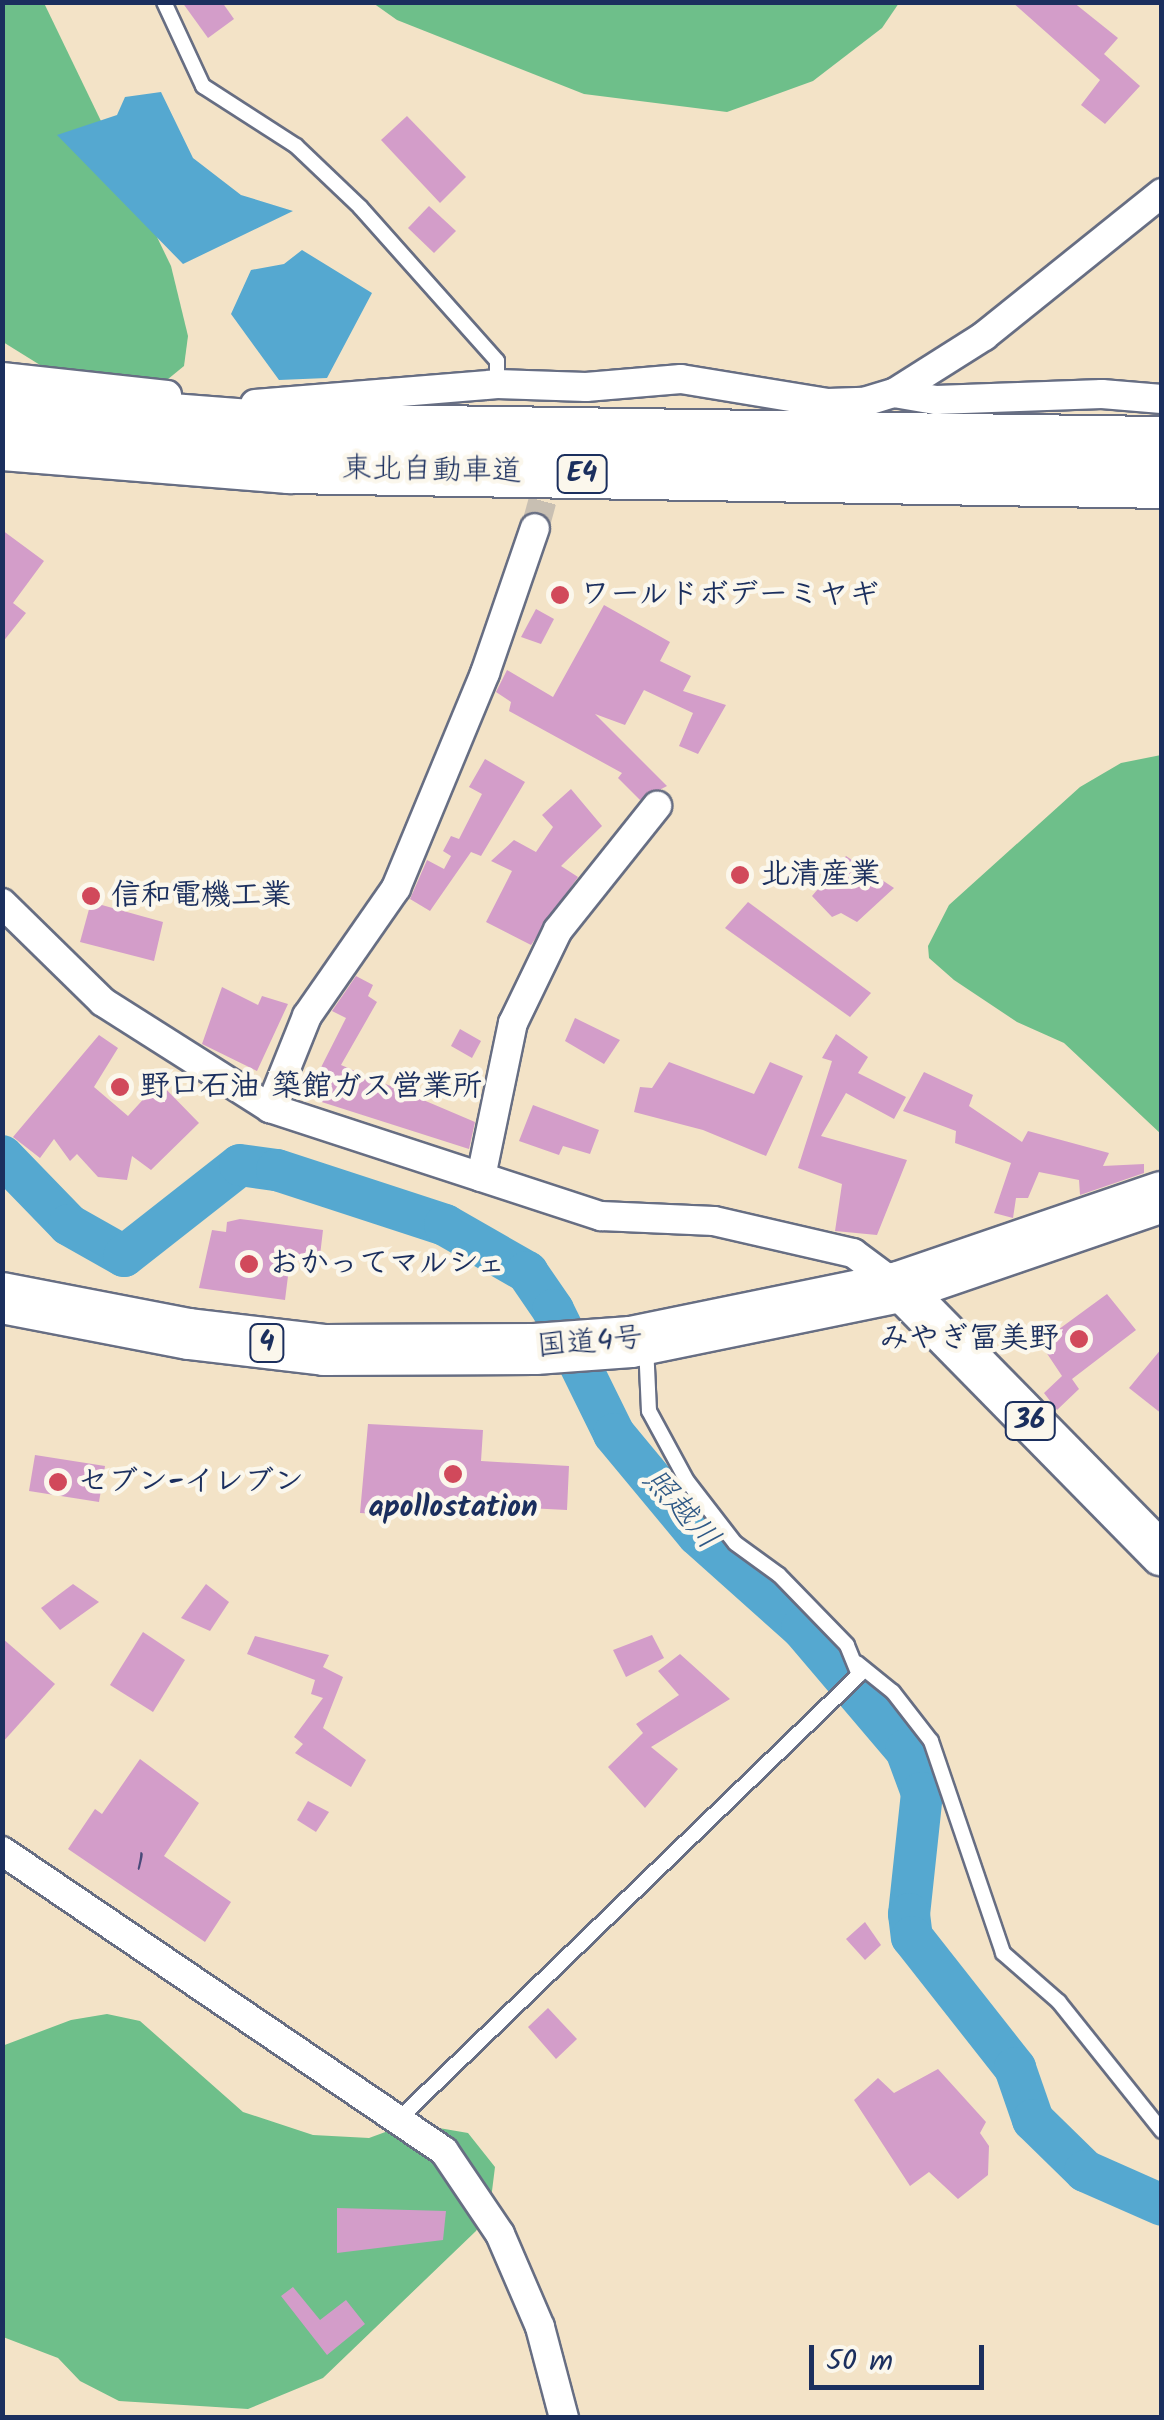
<!DOCTYPE html>
<meta charset="utf-8">
<style>
body{margin:0}
#map{position:relative;width:1164px;height:2420px;overflow:hidden;background:#f3e3c7;font-family:Kalam,"Klee One",sans-serif}
div>[style]{position:absolute}
[style*='--x']{left:calc(var(--x)*1px);top:calc(var(--y)*1px);width:calc(var(--w)*1px);rotate:calc(var(--a)*1deg)}
.forest>*{inset:0;background:#6ebf8a}
.water>*{inset:0;background:#55a8d0}
.river>*{height:42px;margin:-21px;padding:0 21px;transform-origin:21px;border-radius:21px;background:#55a8d0}
.building>*{inset:0;background:#d39dc9}
.street-tunnel>*{height:28px;margin-top:-14px;transform-origin:0;background:repeating-linear-gradient(90deg,#c8bfb2 0 28px,transparent 0 42px)}
.roads{filter:drop-shadow(2px 0 #676e83) drop-shadow(-2px 0 #676e83) drop-shadow(0 2px #676e83) drop-shadow(0 -2px #676e83)}
.lane>*{height:14px;margin:-7px;padding:0 7px;transform-origin:7px;border-radius:7px;background:#fff}
.street>*{height:28px;margin:-14px;padding:0 14px;transform-origin:14px;border-radius:14px;background:#fff}
.primary>*{height:42px;margin:-21px;padding:0 21px;transform-origin:21px;border-radius:21px;background:#fff}
.highway>*{height:50px;margin:-25px;padding:0 25px;transform-origin:25px;border-radius:25px;background:#fff}
.dots>*{width:28px;height:28px;translate:-50% -50%;box-sizing:border-box;border:5px solid #fbf7ec;border-radius:50%}
span{translate:-50% -50%;white-space:nowrap;text-align:center;line-height:1.15;-webkit-text-stroke:9px #fbf7ec;paint-order:stroke}
.number-label{font-size:25px;color:#494a79}
.number-label span{-webkit-text-stroke-width:0}
.shield-label span{padding:2px 8px;background:#fbf7ec;border:2px solid;border-radius:8px;-webkit-text-stroke-width:0}
.shield-label{font-size:28px;color:#1b2f5e;font-weight:700}
.street-label{font-size:30px;color:#1b2f5e}
.poi-label{font-size:30px;color:#1b2f5e;font-weight:700}
.left{translate:0 -50%;text-align:left}
.right{translate:-100% -50%;text-align:right}
.water-label{font-size:32px;color:#2f5986;font-style:italic}
.frame{position:absolute;inset:0;border:5px solid #1b2f5e;pointer-events:none}
.scale{position:absolute;left:809px;top:2345px;width:175px;height:45px;box-sizing:border-box;border:5px solid #1b2f5e;border-top:0;padding-left:12px;font-size:30px;line-height:35px;white-space:nowrap;color:#1b2f5e;-webkit-text-stroke:8px #fbf7ec;paint-order:stroke}
</style>
<div id="map">
<div class="forest">
<i style="clip-path:polygon(2px 3px,44px 3px,171px 266px,188px 336px,184px 366px,162px 384px,69px 383px,3px 342px)"></i>
<i style="clip-path:polygon(373px 3px,899px 3px,882px 28px,813px 81px,727px 112px,584px 94px,397px 20px)"></i>
<i style="clip-path:polygon(1161px 755px,1162px 755px,1161px 1134px,1064px 1043px,1017px 1022px,954px 980px,929px 958px,928px 946px,949px 905px,1080px 787px,1121px 763px)"></i>
<i style="clip-path:polygon(107px 2014px,140px 2021px,243px 2112px,313px 2135px,369px 2138px,410px 2123px,468px 2133px,495px 2167px,490px 2207px,476px 2231px,323px 2378px,248px 2409px,119px 2401px,80px 2381px,58px 2358px,3px 2337px,2px 2046px,71px 2020px)"></i>
</div>
<div class="water">
<i style="clip-path:polygon(161px 92px,193px 158px,241px 195px,293px 211px,183px 264px,57px 135px,117px 115px,125px 97px)"></i>
<i style="clip-path:polygon(302px 250px,372px 293px,327px 378px,279px 380px,231px 314px,251px 270px,284px 264px)"></i>
</div>
<div class="river">
<i style="--x:2;--y:1156;--w:96;--a:45.8"></i>
<i style="--x:69;--y:1225;--w:63;--a:29.4"></i>
<i style="--x:124;--y:1256;--w:147;--a:-38.1"></i>
<i style="--x:240;--y:1165;--w:37;--a:8"></i>
<i style="--x:277;--y:1170;--w:177;--a:18.1"></i>
<i style="--x:445;--y:1225;--w:95;--a:29.8"></i>
<i style="--x:527;--y:1272;--w:46;--a:55.6"></i>
<i style="--x:553;--y:1310;--w:138;--a:63.8"></i>
<i style="--x:614;--y:1434;--w:131;--a:50.3"></i>
<i style="--x:698;--y:1535;--w:140;--a:41.8"></i>
<i style="--x:802;--y:1628;--w:160;--a:49.6"></i>
<i style="--x:906;--y:1750;--w:46;--a:69.6"></i>
<i style="--x:922;--y:1793;--w:122;--a:96.1"></i>
<i style="--x:909;--y:1914;--w:23;--a:83"></i>
<i style="--x:912;--y:1937;--w:167;--a:51.8"></i>
<i style="--x:1015;--y:2068;--w:55;--a:70.9"></i>
<i style="--x:1033;--y:2120;--w:73;--a:44.4"></i>
<i style="--x:1085;--y:2171;--w:84;--a:23.8"></i>
</div>
<div class="building">
<i style="clip-path:polygon(182px 2px,222px 2px,234px 19px,208px 38px)"></i>
<i style="clip-path:polygon(1012px 2px,1073px 2px,1118px 38px,1104px 54px,1140px 86px,1105px 124px,1081px 105px,1100px 80px)"></i>
<i style="clip-path:polygon(407px 116px,466px 177px,440px 203px,381px 140px)"></i>
<i style="clip-path:polygon(429px 206px,456px 231px,434px 253px,408px 228px)"></i>
<i style="clip-path:polygon(2px 530px,44px 561px,13px 603px,26px 613px,2px 643px)"></i>
<i style="clip-path:polygon(604px 605px,670px 642px,660px 661px,691px 676px,683px 691px,726px 705px,698px 754px,679px 746px,693px 713px,644px 690px,625px 725px,595px 714px,667px 786px,640px 800px,618px 778px,622px 773px,509px 711px,511px 702px,496px 692px,507px 670px,553px 697px)"></i>
<i style="clip-path:polygon(536px 609px,554px 619px,541px 644px,521px 637px)"></i>
<i style="clip-path:polygon(485px 759px,525px 782px,481px 856px,471px 852px,430px 911px,410px 899px,427px 860px,444px 869px,451px 856px,443px 851px,451px 836px,459px 839px,482px 794px,469px 787px)"></i>
<i style="clip-path:polygon(571px 789px,602px 826px,561px 866px,578px 877px,531px 945px,486px 922px,512px 871px,491px 861px,514px 840px,536px 852px,553px 827px,542px 815px)"></i>
<i style="clip-path:polygon(846px 856px,894px 888px,857px 922px,841px 913px,832px 917px,812px 896px)"></i>
<i style="clip-path:polygon(91px 902px,163px 922px,154px 961px,80px 942px)"></i>
<i style="clip-path:polygon(748px 902px,871px 993px,850px 1017px,725px 928px)"></i>
<i style="clip-path:polygon(356px 976px,373px 985px,368px 996px,377px 1002px,341px 1065px,475px 1122px,469px 1149px,306px 1097px,346px 1018px,332px 1011px)"></i>
<i style="clip-path:polygon(222px 987px,258px 1005px,262px 996px,288px 1004px,257px 1071px,202px 1044px)"></i>
<i style="clip-path:polygon(575px 1018px,620px 1040px,604px 1064px,565px 1041px)"></i>
<i style="clip-path:polygon(460px 1029px,481px 1041px,472px 1058px,451px 1046px)"></i>
<i style="clip-path:polygon(836px 1034px,868px 1057px,858px 1073px,906px 1097px,894px 1119px,846px 1093px,821px 1136px,907px 1160px,877px 1235px,835px 1231px,842px 1184px,798px 1168px,832px 1061px,822px 1058px)"></i>
<i style="clip-path:polygon(99px 1035px,118px 1048px,94px 1087px,128px 1116px,159px 1082px,199px 1123px,151px 1170px,132px 1156px,127px 1180px,98px 1177px,77px 1154px,70px 1161px,54px 1139px,40px 1158px,13px 1137px)"></i>
<i style="clip-path:polygon(669px 1062px,754px 1094px,770px 1062px,803px 1076px,766px 1156px,703px 1130px,634px 1112px,640px 1087px,652px 1088px)"></i>
<i style="clip-path:polygon(924px 1072px,973px 1095px,969px 1106px,1022px 1142px,1028px 1131px,1109px 1153px,1103px 1166px,1144px 1164px,1144px 1173px,1080px 1195px,1079px 1180px,1039px 1172px,1028px 1198px,1016px 1198px,1013px 1218px,994px 1213px,1011px 1163px,955px 1143px,956px 1131px,903px 1111px)"></i>
<i style="clip-path:polygon(533px 1105px,599px 1130px,590px 1154px,563px 1146px,559px 1155px,519px 1141px)"></i>
<i style="clip-path:polygon(240px 1219px,323px 1230px,319px 1264px,290px 1260px,285px 1300px,199px 1288px,212px 1230px,226px 1232px,227px 1222px)"></i>
<i style="clip-path:polygon(1107px 1294px,1136px 1330px,1072px 1379px,1079px 1389px,1057px 1410px,1044px 1393px,1062px 1376px,1040px 1343px)"></i>
<i style="clip-path:polygon(1162px 1348px,1162px 1414px,1129px 1388px)"></i>
<i style="clip-path:polygon(368px 1424px,483px 1430px,481px 1461px,569px 1466px,567px 1510px,471px 1505px,470px 1519px,360px 1513px)"></i>
<i style="clip-path:polygon(35px 1455px,105px 1466px,99px 1502px,29px 1491px)"></i>
<i style="clip-path:polygon(73px 1584px,99px 1602px,60px 1630px,41px 1608px)"></i>
<i style="clip-path:polygon(206px 1584px,229px 1602px,210px 1631px,181px 1618px)"></i>
<i style="clip-path:polygon(143px 1632px,185px 1660px,153px 1712px,110px 1685px)"></i>
<i style="clip-path:polygon(652px 1635px,664px 1658px,626px 1677px,613px 1650px)"></i>
<i style="clip-path:polygon(255px 1636px,329px 1655px,323px 1667px,343px 1677px,323px 1728px,366px 1760px,351px 1787px,295px 1753px,303px 1744px,294px 1737px,323px 1698px,311px 1694px,315px 1680px,247px 1654px)"></i>
<i style="clip-path:polygon(2px 1638px,55px 1684px,2px 1743px)"></i>
<i style="clip-path:polygon(680px 1654px,730px 1699px,651px 1747px,678px 1769px,645px 1808px,608px 1767px,643px 1733px,636px 1724px,679px 1695px,658px 1671px)"></i>
<i style="clip-path:polygon(140px 1759px,199px 1803px,164px 1856px,231px 1902px,205px 1942px,68px 1849px,95px 1809px,102px 1814px)"></i>
<i style="clip-path:polygon(308px 1801px,329px 1812px,316px 1832px,297px 1820px)"></i>
<i style="clip-path:polygon(865px 1922px,881px 1945px,865px 1960px,846px 1939px)"></i>
<i style="clip-path:polygon(548px 2008px,577px 2039px,556px 2059px,528px 2027px)"></i>
<i style="clip-path:polygon(938px 2069px,986px 2122px,980px 2133px,989px 2146px,988px 2175px,958px 2199px,929px 2172px,910px 2186px,854px 2100px,878px 2078px,894px 2093px)"></i>
<i style="clip-path:polygon(337px 2208px,446px 2211px,443px 2240px,337px 2253px)"></i>
<i style="clip-path:polygon(293px 2287px,320px 2320px,346px 2300px,365px 2324px,327px 2355px,281px 2296px)"></i>
</div>
<div class="street-tunnel">
<i style="--x:535;--y:528;--w:68;--a:-74.7"></i>
</div>
<div class="roads">
<div class="lane">
<i style="--x:164;--y:2;--w:93;--a:65.1"></i>
<i style="--x:203;--y:86;--w:111;--a:32.8"></i>
<i style="--x:296;--y:146;--w:88;--a:43.6"></i>
<i style="--x:360;--y:207;--w:206;--a:48.3"></i>
<i style="--x:497;--y:361;--w:23;--a:90"></i>
<i style="--x:857;--y:1663;--w:46;--a:38.9"></i>
<i style="--x:893;--y:1692;--w:62;--a:52.2"></i>
<i style="--x:931;--y:1741;--w:224;--a:71.2"></i>
<i style="--x:1003;--y:1953;--w:74;--a:41.2"></i>
<i style="--x:1059;--y:2002;--w:165;--a:51.4"></i>
<i style="--x:402;--y:2116;--w:635;--a:-43.98"></i>
<i style="--x:859;--y:1675;--w:32;--a:-112"></i>
<i style="--x:847;--y:1645;--w:98;--a:-134.2"></i>
<i style="--x:779;--y:1575;--w:54;--a:-144"></i>
<i style="--x:735;--y:1543;--w:78;--a:-127.7"></i>
<i style="--x:687;--y:1481;--w:80;--a:-118.5"></i>
<i style="--x:649;--y:1411;--w:66;--a:-92.6"></i>
</div>
<div class="street">
<i style="--x:2;--y:377;--w:166;--a:6.2"></i>
<i style="--x:894;--y:393;--w:43;--a:9.5"></i>
<i style="--x:936;--y:400;--w:166;--a:-2.1"></i>
<i style="--x:1102;--y:394;--w:60;--a:4.8"></i>
<i style="--x:255;--y:404;--w:243;--a:-4.7"></i>
<i style="--x:497;--y:384;--w:89;--a:1.9"></i>
<i style="--x:586;--y:387;--w:95;--a:-4.8"></i>
<i style="--x:681;--y:379;--w:149;--a:9.3"></i>
<i style="--x:828;--y:403;--w:36;--a:-2"></i>
<i style="--x:864;--y:402;--w:31;--a:-17"></i>
<i style="--x:894;--y:393;--w:107;--a:-32.3"></i>
<i style="--x:984;--y:336;--w:228;--a:-38.8"></i>
<i style="--x:2;--y:903;--w:141;--a:44.4"></i>
<i style="--x:103;--y:1002;--w:198;--a:32.4"></i>
<i style="--x:270;--y:1108;--w:348;--a:18.1"></i>
<i style="--x:601;--y:1216;--w:113;--a:2.5"></i>
<i style="--x:714;--y:1221;--w:143;--a:13"></i>
<i style="--x:853;--y:1253;--w:57;--a:36.5"></i>
<i style="--x:270;--y:1108;--w:99;--a:-68.1"></i>
<i style="--x:307;--y:1016;--w:156;--a:-55.2"></i>
<i style="--x:396;--y:888;--w:233;--a:-67.5"></i>
<i style="--x:485;--y:673;--w:153;--a:-71"></i>
<i style="--x:481;--y:1177;--w:157;--a:-78.3"></i>
<i style="--x:513;--y:1023;--w:103;--a:-64.2"></i>
<i style="--x:558;--y:930;--w:159;--a:-51.4"></i>
<i style="--x:2;--y:1851;--w:534;--a:34.17"></i>
<i style="--x:444;--y:2151;--w:100;--a:56"></i>
<i style="--x:500;--y:2234;--w:101;--a:66.7"></i>
<i style="--x:540;--y:2327;--w:94;--a:75.2"></i>
</div>
<div class="primary">
<i style="--x:899;--y:1287;--w:375;--a:45.5"></i>
</div>
<div class="highway">
<i style="--x:2;--y:406;--w:300;--a:4.4"></i>
<i style="--x:301;--y:429;--w:861;--a:0.87"></i>
<i style="--x:2;--y:445;--w:288;--a:4.6"></i>
<i style="--x:289;--y:468;--w:873;--a:0.98"></i>
<i style="--x:2;--y:1298;--w:190;--a:10.9"></i>
<i style="--x:189;--y:1334;--w:137;--a:6.7"></i>
<i style="--x:325;--y:1350;--w:210;--a:-0.3"></i>
<i style="--x:535;--y:1349;--w:96;--a:-4.2"></i>
<i style="--x:631;--y:1342;--w:274;--a:-11.6"></i>
<i style="--x:899;--y:1287;--w:278;--a:-18.9"></i>
</div>
</div>
<div class="dots">
<i style="left:560px;top:595px;background:#d1495b"></i>
<i style="left:740px;top:875px;background:#d1495b"></i>
<i style="left:91px;top:896px;background:#d1495b"></i>
<i style="left:120px;top:1087px;background:#d1495b"></i>
<i style="left:249px;top:1264px;background:#d1495b"></i>
<i style="left:1079px;top:1339px;background:#d1495b"></i>
<i style="left:453px;top:1474px;background:#d1495b"></i>
<i style="left:58px;top:1482px;background:#d1495b"></i>
</div>
<div class="number-label">
<span style="left:140px;top:1863px">1</span>
</div>
<div class="shield-label">
<span style="left:582px;top:474px">E4</span>
<span style="left:267px;top:1343px">4</span>
<span style="left:1030px;top:1421px">36</span>
</div>
<div class="street-label">
<span style="left:432px;top:471px;rotate:1deg">東北自動車道</span>
<span style="left:590px;top:1343px;rotate:-5deg">国道4号</span>
</div>
<div class="poi-label">
<span class="left" style="left:580px;top:595px">ワールドボデーミヤギ</span>
<span class="left" style="left:760px;top:875px">北清産業</span>
<span class="left" style="left:111px;top:896px">信和電機工業</span>
<span class="left" style="left:140px;top:1087px">野口石油 築館ガス営業所</span>
<span class="left" style="left:269px;top:1264px">おかってマルシェ</span>
<span class="right" style="left:1059px;top:1339px">みやぎ冨美野</span>
<span class="left" style="left:78px;top:1482px">セブン-イレブン</span>
<span style="left:453px;top:1508px">apollostation</span>
</div>
<div class="water-label">
<span style="left:680px;top:1510px;rotate:48deg">照越川</span>
</div>
<div class="frame"></div>
<div class="scale">50 m</div>
</div>
